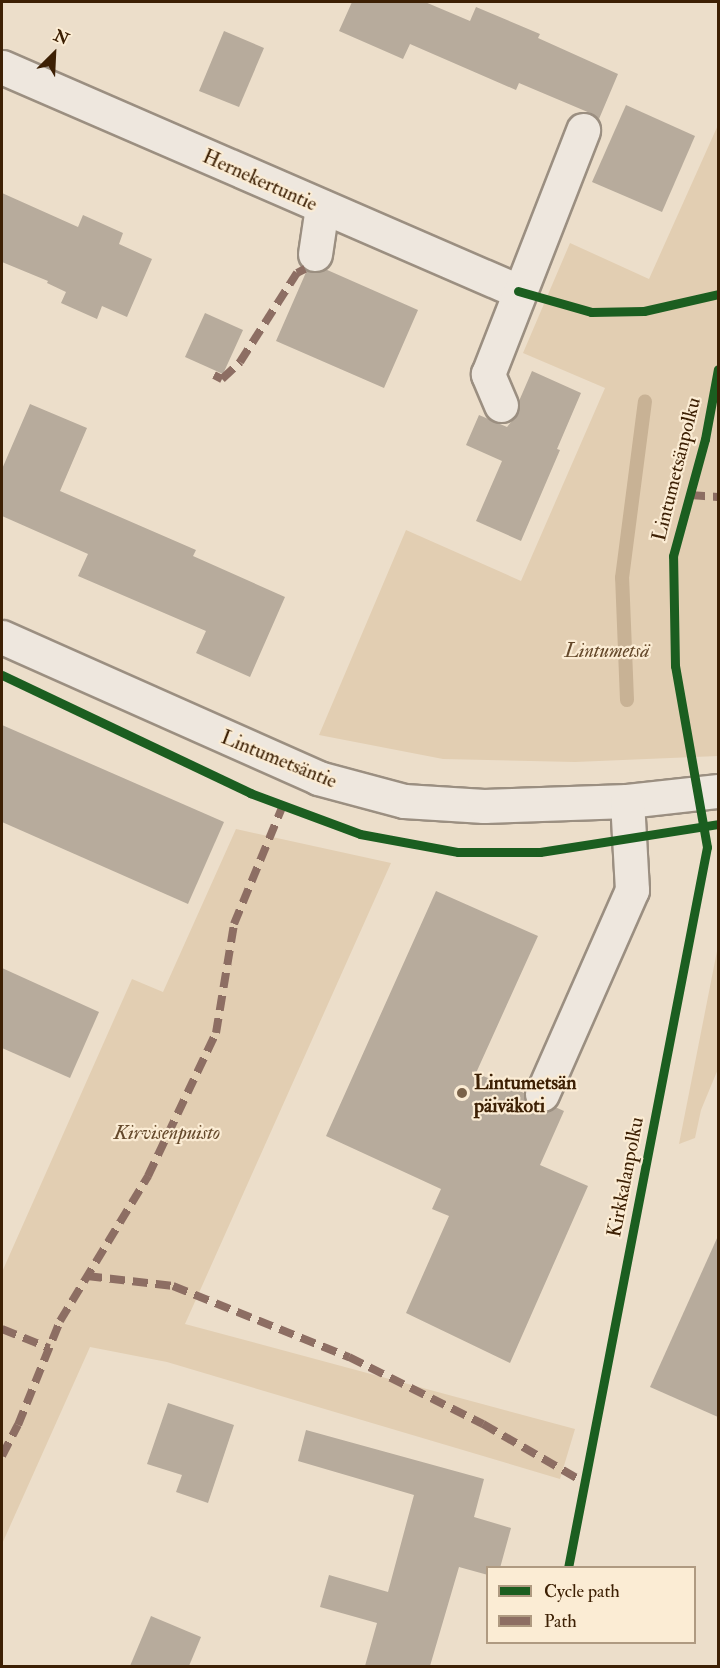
<!DOCTYPE html>
<meta charset="utf-8">
<style>
body{margin:0}
#map{position:relative;width:720px;height:1668px;overflow:hidden;background:#ecdeca;font-family:"IM FELL Double Pica",serif}
div>[style]{position:absolute}
[style*='--x']{left:calc(var(--x)*1px);top:calc(var(--y)*1px);width:calc(var(--w)*1px);rotate:calc(var(--a)*1deg)}
.green>*{inset:0;background:#e2ceb2}
.stream>*{height:14px;margin:-7px;padding:0 7px;transform-origin:7px;border-radius:7px;background:#c8b295}
.building>*{inset:0;background:#b7ab9c}
.roads{filter:drop-shadow(2px 0 #9b8f81) drop-shadow(-2px 0 #9b8f81) drop-shadow(0 2px #9b8f81) drop-shadow(0 -2px #9b8f81)}
.minor>*{height:33px;margin:-16.5px;padding:0 16.5px;transform-origin:16.5px;border-radius:16.5px;background:#eee7de}
.quiet>*{height:8px;margin-top:-4px;transform-origin:0;background:repeating-linear-gradient(90deg,#8d6e63 0 15px,transparent 0 23px)}
.cycleway>*{height:9px;margin:-4.5px;padding:0 4.5px;transform-origin:4.5px;border-radius:4.5px;background:#1b5e20}
.dots>*{width:16px;height:16px;translate:-50% -50%;box-sizing:border-box;border:3px solid #fbecd4;border-radius:50%}
span{translate:-50% -50%;white-space:nowrap;text-align:center;line-height:1.15;-webkit-text-stroke:4.5px #fbecd4;paint-order:stroke}
.street-label{font-size:20px;color:#3d2004}
.park-label{font-size:20px;color:#64482a;font-style:italic}
.poi-label{font-size:20px;color:#3d2004;font-weight:700}
.left{translate:0 -50%;text-align:left}
.frame{position:absolute;inset:0;border:3px solid #3d2004;pointer-events:none}
.legend{position:absolute;left:486px;top:1566px;width:210px;height:78px;box-sizing:border-box;background:#fbecd4;border:2px solid #af9a81;margin:0;padding:8px 10px;list-style:none;font-size:18px;color:#3d2004}
.legend li{display:flex;align-items:center;gap:12px;height:30px}
.legend b{width:30px;border:2px solid #af9a81}
.north{position:absolute;left:24px;top:24px;width:60px;height:60px;-webkit-text-stroke:4px #fbecd4;paint-order:stroke;rotate:24deg;font-size:16px;font-weight:700;line-height:24px;text-align:center;color:#3d2004}
.north::after{content:'';display:block;margin:auto;width:21px;height:27px;background:#3d2004;clip-path:polygon(50% 0,100% 100%,50% 72%,0 100%)}
</style>
<div id="map">
<div class="green">
<i style="clip-path:polygon(718px 125px,718px 756px,575px 762px,443px 759px,319px 735px,406px 530px,521px 581px,605px 388px,523px 353px,570px 243px,649px 279px)"></i>
<i style="clip-path:polygon(236px 829px,391px 863px,185px 1324px,575px 1429px,560px 1479px,167px 1362px,90px 1347px,2px 1544px,2px 1272px,132px 979px,163px 992px)"></i>
<i style="clip-path:polygon(718px 946px,718px 1069px,701px 1110px,695px 1138px,679px 1144px)"></i>
</div>
<div class="stream">
<i style="--x:627;--y:700;--w:122;--a:-92.3"></i>
<i style="--x:622;--y:578;--w:178;--a:-82.6"></i>
</div>
<div class="building">
<i style="clip-path:polygon(352px 2px,425px 2px,470px 21px,476px 7px,540px 34px,538px 38px,618px 74px,599px 119px,590px 113px,519px 83px,516px 90px,410px 44px,403px 59px,339px 31px)"></i>
<i style="clip-path:polygon(224px 31px,264px 48px,239px 107px,199px 91px)"></i>
<i style="clip-path:polygon(626px 105px,695px 136px,662px 212px,592px 182px)"></i>
<i style="clip-path:polygon(2px 193px,78px 227px,83px 215px,123px 233px,119px 244px,152px 259px,127px 317px,102px 306px,97px 319px,61px 303px,66px 292px,47px 283px,48px 281px,2px 262px)"></i>
<i style="clip-path:polygon(325px 269px,418px 310px,384px 388px,276px 341px,307px 270px,313px 273px)"></i>
<i style="clip-path:polygon(205px 313px,243px 330px,223px 374px,185px 357px)"></i>
<i style="clip-path:polygon(532px 371px,581px 393px,557px 449px,560px 450px,521px 541px,476px 521px,502px 461px,466px 445px,479px 415px,507px 427px,516px 416px,519px 401px)"></i>
<i style="clip-path:polygon(30px 404px,87px 428px,60px 491px,196px 550px,193px 556px,285px 597px,250px 677px,196px 653px,206px 631px,78px 576px,88px 554px,2px 516px,2px 469px)"></i>
<i style="clip-path:polygon(2px 725px,224px 822px,188px 904px,2px 822px)"></i>
<i style="clip-path:polygon(436px 891px,538px 936px,476px 1073px,524px 1093px,527px 1105px,535px 1111px,545px 1113px,555px 1107px,564px 1111px,540px 1165px,588px 1186px,510px 1363px,406px 1313px,449px 1216px,432px 1209px,441px 1189px,326px 1136px)"></i>
<i style="clip-path:polygon(2px 968px,99px 1012px,70px 1078px,2px 1048px)"></i>
<i style="clip-path:polygon(718px 1236px,718px 1417px,650px 1387px)"></i>
<i style="clip-path:polygon(168px 1403px,234px 1425px,208px 1503px,176px 1492px,182px 1475px,147px 1464px)"></i>
<i style="clip-path:polygon(306px 1430px,484px 1479px,474px 1517px,511px 1528px,500px 1568px,488px 1568px,488px 1575px,459px 1567px,430px 1666px,365px 1666px,377px 1623px,320px 1607px,329px 1575px,388px 1592px,414px 1495px,298px 1461px)"></i>
<i style="clip-path:polygon(151px 1616px,201px 1637px,189px 1666px,130px 1666px)"></i>
</div>
<div class="roads">
<div class="minor">
<i style="--x:2;--y:67;--w:563;--a:23.47"></i>
<i style="--x:315;--y:254;--w:48;--a:-81.5"></i>
<i style="--x:501;--y:405;--w:34;--a:-113"></i>
<i style="--x:488;--y:374;--w:262;--a:-68.7"></i>
<i style="--x:2;--y:637;--w:346;--a:24"></i>
<i style="--x:318;--y:778;--w:89;--a:15"></i>
<i style="--x:404;--y:801;--w:80;--a:3.6"></i>
<i style="--x:484;--y:806;--w:143;--a:-2"></i>
<i style="--x:627;--y:801;--w:92;--a:-6.3"></i>
<i style="--x:542;--y:1094;--w:223;--a:-66.2"></i>
<i style="--x:632;--y:890;--w:89;--a:-93.2"></i>
</div>
</div>
<div class="quiet">
<i style="--x:214;--y:375;--w:9;--a:27"></i>
<i style="--x:222;--y:379;--w:25;--a:-43"></i>
<i style="--x:240;--y:362;--w:106;--a:-57.4"></i>
<i style="--x:297;--y:273;--w:9;--a:-27"></i>
<i style="--x:690;--y:495;--w:28;--a:4"></i>
<i style="--x:87;--y:1276;--w:87;--a:6.6"></i>
<i style="--x:173;--y:1286;--w:190;--a:22"></i>
<i style="--x:349;--y:1357;--w:150;--a:26.6"></i>
<i style="--x:483;--y:1424;--w:118;--a:30"></i>
<i style="--x:2;--y:1329;--w:51;--a:22"></i>
<i style="--x:2;--y:1456;--w:35;--a:-63"></i>
<i style="--x:18;--y:1425;--w:112;--a:-68"></i>
<i style="--x:60;--y:1321;--w:170;--a:-58.7"></i>
<i style="--x:148;--y:1176;--w:158;--a:-64.6"></i>
<i style="--x:216;--y:1033;--w:110;--a:-80.6"></i>
<i style="--x:234;--y:924;--w:129;--a:-67.6"></i>
</div>
<div class="cycleway">
<i style="--x:518;--y:291;--w:76;--a:16"></i>
<i style="--x:591;--y:312;--w:53;--a:-1.1"></i>
<i style="--x:644;--y:311;--w:76;--a:-12.9"></i>
<i style="--x:2;--y:675;--w:275;--a:25.4"></i>
<i style="--x:250;--y:793;--w:117;--a:20.4"></i>
<i style="--x:360;--y:834;--w:100;--a:10.4"></i>
<i style="--x:458;--y:852;--w:82;--a:0"></i>
<i style="--x:540;--y:852;--w:180;--a:-8.9"></i>
<i style="--x:568;--y:1568;--w:734;--a:-79.09"></i>
<i style="--x:707;--y:847;--w:184;--a:-100"></i>
<i style="--x:675;--y:666;--w:110;--a:-91"></i>
<i style="--x:673;--y:556;--w:121;--a:-74.7"></i>
<i style="--x:705;--y:439;--w:71;--a:-79.5"></i>
</div>
<div class="dots">
<i style="left:462px;top:1093px;background:#7a6249"></i>
</div>
<div class="street-label">
<span style="left:260px;top:180px;rotate:24deg">Hernekertuntie</span>
<span style="left:676px;top:469px;rotate:-76deg">Lintumetsänpolku</span>
<span style="left:279px;top:759px;rotate:22deg">Lintumetsäntie</span>
<span style="left:625px;top:1177px;rotate:-79deg">Kirkkalanpolku</span>
</div>
<div class="park-label">
<span style="left:607px;top:650px">Lintumetsä</span>
<span style="left:167px;top:1132px">Kirvisenpuisto</span>
</div>
<div class="poi-label">
<span class="left" style="left:474px;top:1094px">Lintumetsän<br>päiväkoti</span>
</div>
<div class="frame"></div>
<ul class="legend">
<li><b style="height:8px;background:#1b5e20"></b>Cycle path</li>
<li><b style="height:8px;background:#8d6e63"></b>Path</li>
</ul>
<div class="north">N</div>
</div>
